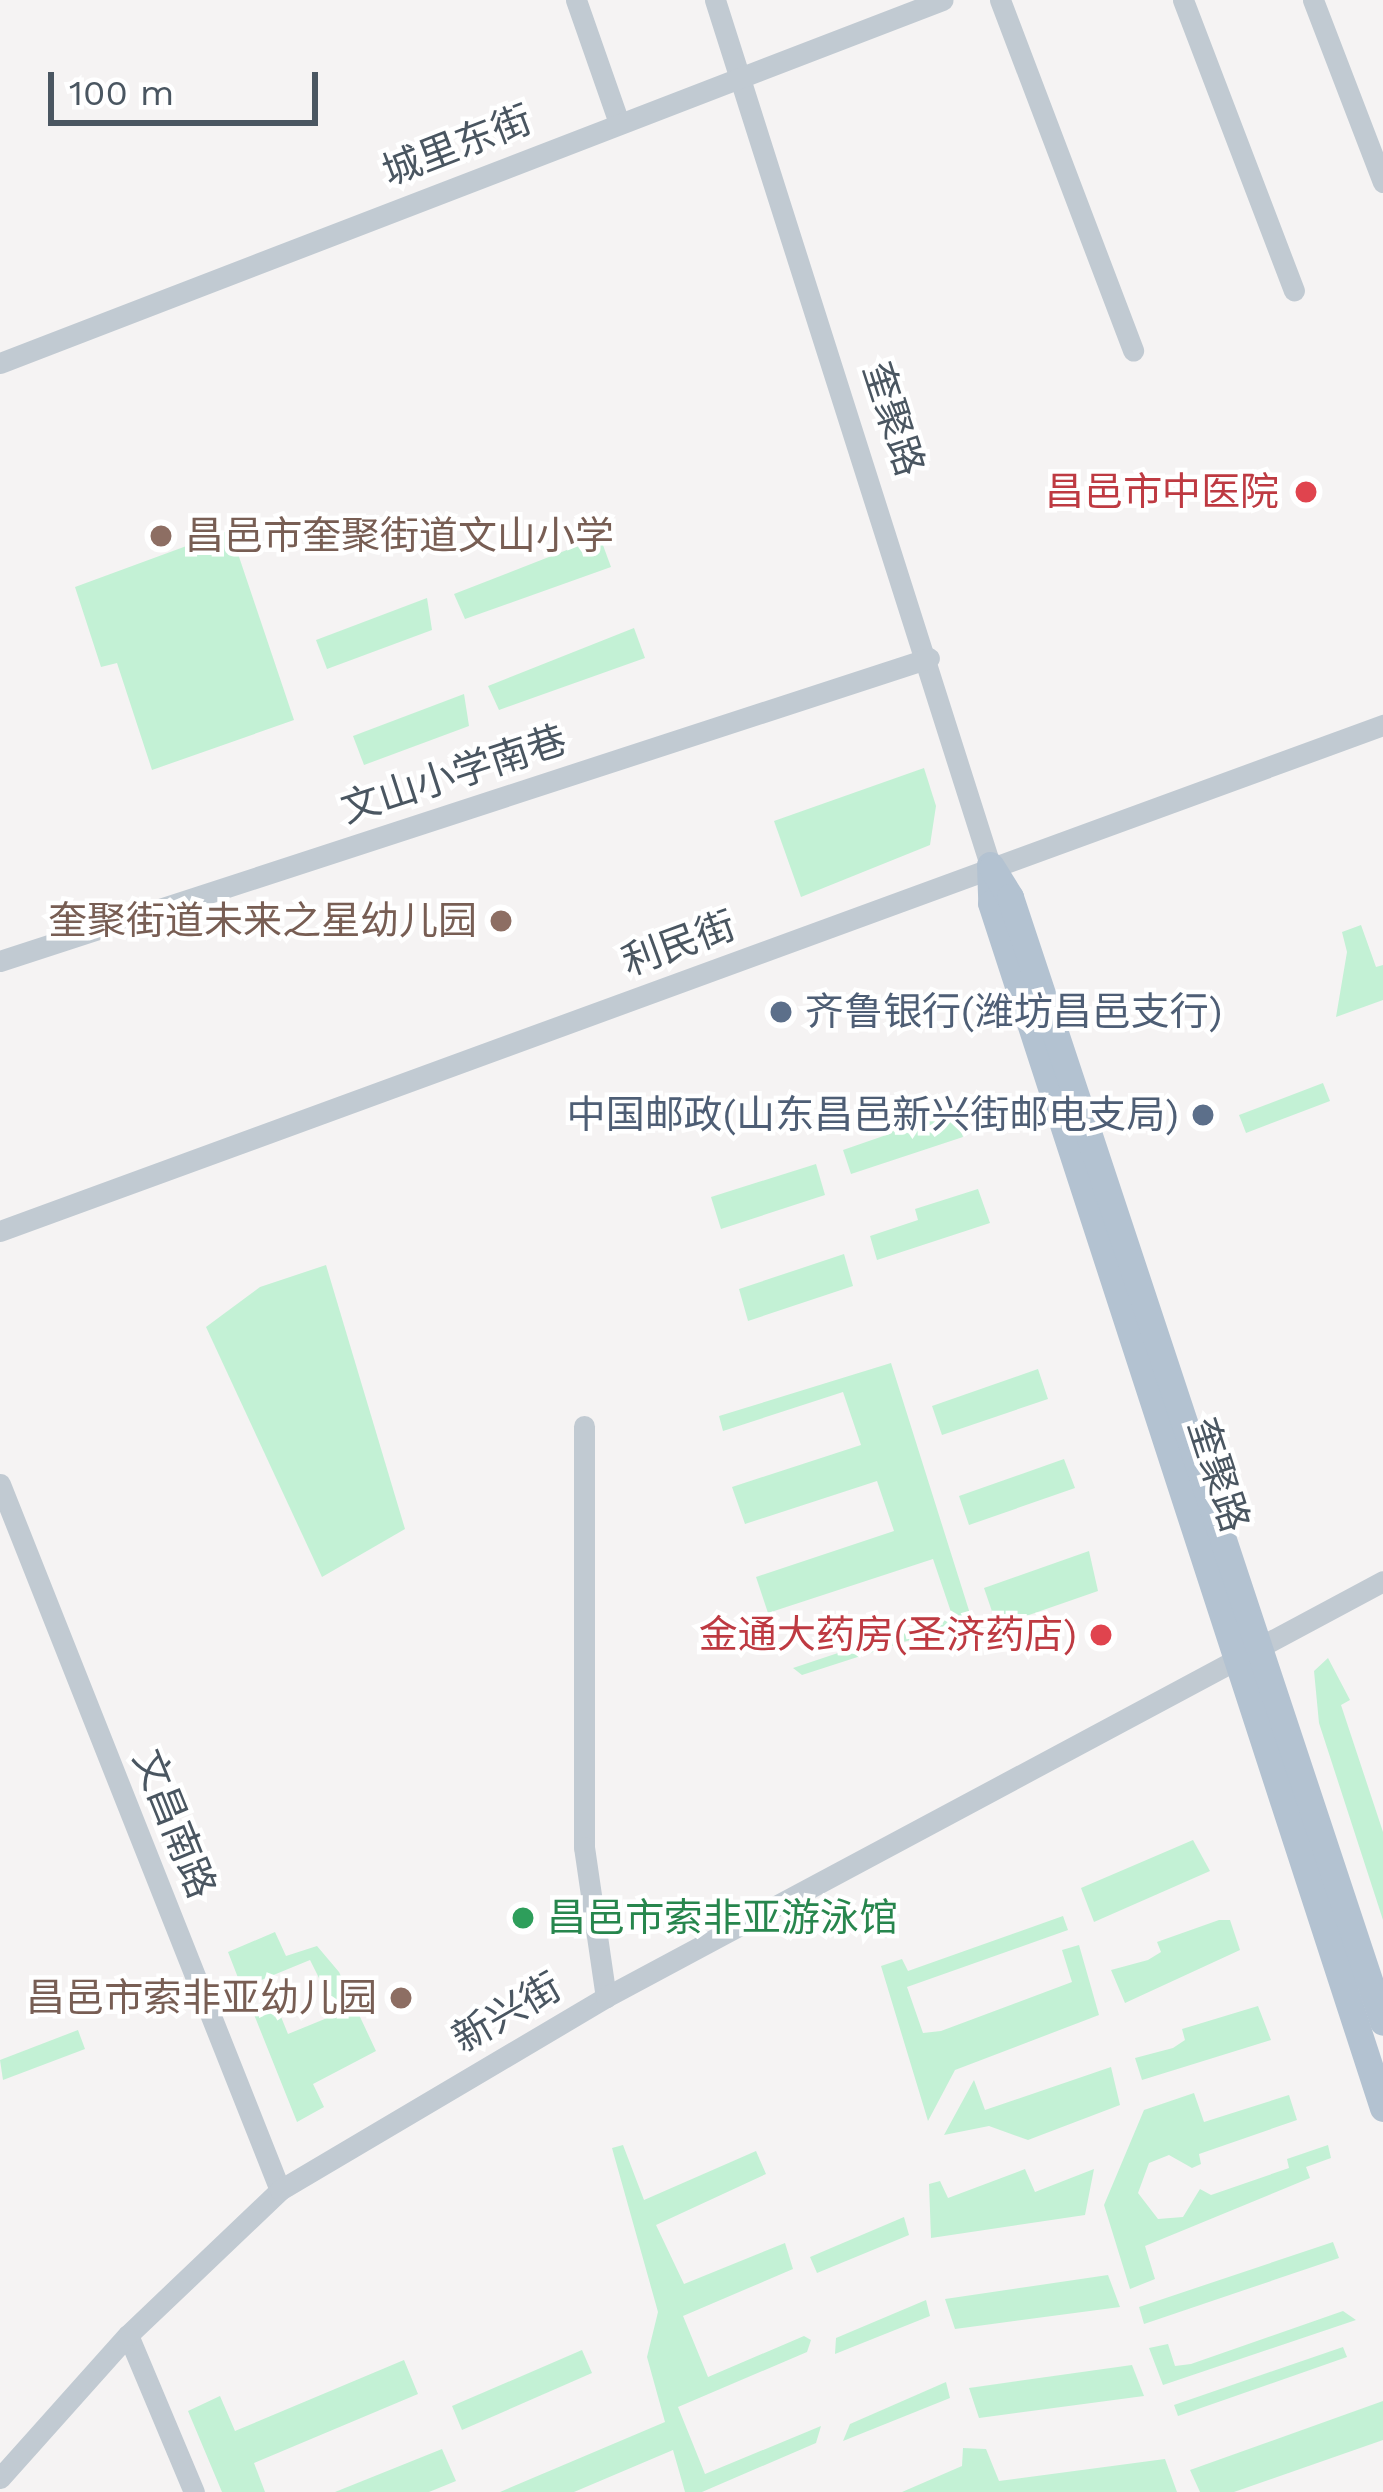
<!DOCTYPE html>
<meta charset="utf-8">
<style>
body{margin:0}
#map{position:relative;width:1383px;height:2492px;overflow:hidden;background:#f5f3f3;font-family:"Work Sans","Noto Sans SC",sans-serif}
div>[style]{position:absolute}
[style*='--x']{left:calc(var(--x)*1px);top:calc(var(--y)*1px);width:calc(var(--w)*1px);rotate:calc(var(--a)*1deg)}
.green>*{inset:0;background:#c3f1d5}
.minor>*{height:21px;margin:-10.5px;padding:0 10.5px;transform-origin:10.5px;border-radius:10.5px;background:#c1cad2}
.major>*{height:27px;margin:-13.5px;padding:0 13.5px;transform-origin:13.5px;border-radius:13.5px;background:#b3c2d1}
.dots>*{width:33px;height:33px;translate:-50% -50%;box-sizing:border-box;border:6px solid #fff;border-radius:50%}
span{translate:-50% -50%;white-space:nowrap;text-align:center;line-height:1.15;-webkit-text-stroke:9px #fff;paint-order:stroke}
.street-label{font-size:39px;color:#4a5661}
.health-label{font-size:39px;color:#be3a42}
.right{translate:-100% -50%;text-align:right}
.education-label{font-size:39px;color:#785e54}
.left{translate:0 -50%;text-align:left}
.service-label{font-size:39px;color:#4e5e75}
.leisure-label{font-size:39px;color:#27864d}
.scale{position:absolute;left:48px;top:72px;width:270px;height:54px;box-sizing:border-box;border:6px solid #4a5661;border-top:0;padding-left:15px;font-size:36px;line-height:42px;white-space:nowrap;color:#4a5661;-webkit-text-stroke:9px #fff;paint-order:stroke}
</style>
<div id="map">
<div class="green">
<i style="clip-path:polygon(230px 530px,294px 720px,152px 770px,117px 663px,101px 667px,75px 587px)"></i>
<i style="clip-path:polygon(600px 537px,611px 567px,465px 619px,454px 594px)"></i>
<i style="clip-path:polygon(427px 598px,432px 630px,327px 669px,316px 640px)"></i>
<i style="clip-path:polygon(634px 628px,645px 658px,499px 710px,488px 686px)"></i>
<i style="clip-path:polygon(464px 694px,469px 726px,364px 765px,353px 736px)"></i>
<i style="clip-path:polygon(924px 768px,936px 806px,930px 845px,801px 897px,774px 821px)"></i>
<i style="clip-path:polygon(1361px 925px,1376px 967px,1383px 965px,1383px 1000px,1336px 1017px,1347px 952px,1342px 932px)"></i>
<i style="clip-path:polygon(1323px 1083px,1330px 1101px,1246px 1133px,1239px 1115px)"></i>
<i style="clip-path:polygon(952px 1102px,963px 1137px,851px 1174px,843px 1150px,892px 1133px,889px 1123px)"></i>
<i style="clip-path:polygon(816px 1164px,825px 1195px,721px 1229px,711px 1197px)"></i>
<i style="clip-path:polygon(978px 1189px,990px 1223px,877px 1260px,870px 1236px,918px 1220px,915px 1209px)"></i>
<i style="clip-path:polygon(844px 1254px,853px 1286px,748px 1321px,739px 1289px)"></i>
<i style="clip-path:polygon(326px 1265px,405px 1529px,322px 1577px,206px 1327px,260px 1287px)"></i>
<i style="clip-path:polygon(891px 1363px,972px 1620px,802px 1675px,793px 1668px,952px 1615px,933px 1559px,768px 1613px,756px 1577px,894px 1531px,877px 1481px,745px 1524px,732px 1487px,861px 1445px,843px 1392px,723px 1431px,719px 1416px)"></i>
<i style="clip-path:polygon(1038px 1369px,1048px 1399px,942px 1435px,932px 1406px)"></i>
<i style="clip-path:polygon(1064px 1459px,1075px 1488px,969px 1525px,959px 1496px)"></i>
<i style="clip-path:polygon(1089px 1551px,1098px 1591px,997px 1626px,984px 1588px)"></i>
<i style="clip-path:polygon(1328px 1658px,1350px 1700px,1341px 1705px,1383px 1832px,1383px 1920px,1319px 1723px,1314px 1671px)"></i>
<i style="clip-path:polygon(1193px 1840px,1210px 1871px,1094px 1922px,1081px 1888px)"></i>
<i style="clip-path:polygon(1063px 1916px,1068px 1930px,907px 1987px,923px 2033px,941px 2031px,1072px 1982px,1062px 1950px,1079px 1945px,1099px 2015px,955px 2070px,928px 2121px,881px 1966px,902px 1959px,908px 1971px)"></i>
<i style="clip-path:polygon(1219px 1920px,1230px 1920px,1240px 1950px,1125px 2003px,1111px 1970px,1148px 1960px,1161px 1952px,1157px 1942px)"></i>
<i style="clip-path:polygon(275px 1932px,286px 1956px,317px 1946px,339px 1972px,376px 2051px,313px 2084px,324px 2107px,297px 2122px,253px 2012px,275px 2002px,288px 2034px,337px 2014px,310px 1960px,242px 1988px,228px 1952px)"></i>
<i style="clip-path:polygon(1258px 2006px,1271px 2040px,1142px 2080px,1135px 2058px,1173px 2048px,1185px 2040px,1182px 2029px)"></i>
<i style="clip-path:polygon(78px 2030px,85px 2049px,3px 2080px,0 2060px)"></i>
<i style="clip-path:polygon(1111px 2067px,1120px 2105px,1028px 2140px,989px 2126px,944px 2135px,974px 2080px,985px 2110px)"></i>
<i style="clip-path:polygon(1194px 2093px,1204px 2122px,1289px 2095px,1297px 2120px,1199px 2154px,1201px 2164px,1192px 2168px,1169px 2155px,1149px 2163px,1138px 2193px,1158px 2219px,1183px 2217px,1200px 2189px,1211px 2195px,1289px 2168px,1287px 2159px,1328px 2145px,1331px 2158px,1306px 2167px,1310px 2178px,1145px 2246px,1155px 2279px,1130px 2289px,1104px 2205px,1144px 2110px)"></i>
<i style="clip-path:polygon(623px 2145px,644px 2200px,756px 2151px,766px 2174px,656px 2225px,684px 2284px,785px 2243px,793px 2269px,683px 2316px,708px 2377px,804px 2336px,811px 2340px,807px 2352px,678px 2407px,705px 2474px,821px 2426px,816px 2443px,702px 2492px,685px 2492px,673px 2450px,574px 2492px,500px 2492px,665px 2422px,647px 2357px,658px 2312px,612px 2148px)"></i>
<i style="clip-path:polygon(1025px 2169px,1035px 2192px,1094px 2169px,1085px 2215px,931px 2238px,929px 2184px,940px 2181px,948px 2198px)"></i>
<i style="clip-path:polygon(904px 2217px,909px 2235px,817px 2273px,810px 2257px)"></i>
<i style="clip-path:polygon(1333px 2242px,1339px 2258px,1144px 2324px,1139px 2307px)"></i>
<i style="clip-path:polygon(1108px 2275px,1120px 2307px,955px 2329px,945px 2299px)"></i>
<i style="clip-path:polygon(926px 2300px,930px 2316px,835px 2354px,836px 2338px)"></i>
<i style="clip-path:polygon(1343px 2311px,1356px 2320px,1163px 2385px,1149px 2348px,1168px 2344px,1175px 2366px,1191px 2364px)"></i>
<i style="clip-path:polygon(1343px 2347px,1347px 2357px,1178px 2416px,1174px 2405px)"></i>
<i style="clip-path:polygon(582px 2350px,592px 2373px,462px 2430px,452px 2406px)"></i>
<i style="clip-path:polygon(404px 2360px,418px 2394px,254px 2463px,265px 2492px,222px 2492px,188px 2411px,220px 2396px,235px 2431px)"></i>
<i style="clip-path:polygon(1132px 2365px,1144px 2396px,979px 2418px,969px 2388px)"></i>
<i style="clip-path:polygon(946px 2382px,950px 2398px,843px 2441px,850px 2424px)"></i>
<i style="clip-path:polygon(1383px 2401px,1383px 2440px,1234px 2492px,1200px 2492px,1190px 2470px)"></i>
<i style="clip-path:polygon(963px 2448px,986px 2449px,999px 2481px,1165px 2459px,1177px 2492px,902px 2492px,962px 2466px)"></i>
<i style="clip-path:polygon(442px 2449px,456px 2481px,429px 2492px,335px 2492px)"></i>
</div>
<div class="minor">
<i style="--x:576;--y:0;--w:130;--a:70.7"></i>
<i style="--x:715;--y:0;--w:908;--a:72.36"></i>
<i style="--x:1000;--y:0;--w:375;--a:69.2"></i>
<i style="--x:1183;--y:0;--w:311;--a:69.1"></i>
<i style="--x:1313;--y:0;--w:195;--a:69"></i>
<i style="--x:0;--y:363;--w:1010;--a:-21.07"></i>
<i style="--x:0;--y:961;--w:977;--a:-18.06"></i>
<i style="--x:0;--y:1231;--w:1473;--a:-20.1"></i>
<i style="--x:584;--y:1426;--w:421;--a:90"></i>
<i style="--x:584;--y:1847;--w:152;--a:81.7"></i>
<i style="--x:0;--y:1484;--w:759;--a:68.37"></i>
<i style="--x:128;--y:2335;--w:170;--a:67.2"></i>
<i style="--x:0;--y:2478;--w:192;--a:-48.2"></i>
<i style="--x:128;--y:2335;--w:210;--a:-43.6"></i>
<i style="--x:280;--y:2190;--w:379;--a:-30.6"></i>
<i style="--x:606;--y:1997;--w:881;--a:-28.16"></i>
</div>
<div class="major">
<i style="--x:990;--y:865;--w:38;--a:88"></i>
<i style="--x:991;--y:903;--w:1267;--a:71.98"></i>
<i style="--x:992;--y:868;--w:34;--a:58"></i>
<i style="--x:1010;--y:897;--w:1185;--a:71.66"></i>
</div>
<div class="dots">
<i style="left:1306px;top:492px;background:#e0444e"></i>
<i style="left:161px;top:536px;background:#8d6e63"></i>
<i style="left:501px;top:921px;background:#8d6e63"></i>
<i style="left:781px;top:1012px;background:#5c6f8a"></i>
<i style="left:1203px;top:1115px;background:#5c6f8a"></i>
<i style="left:1101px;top:1635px;background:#e0444e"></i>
<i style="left:523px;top:1918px;background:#2e9e5b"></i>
<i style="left:401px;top:1998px;background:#8d6e63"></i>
</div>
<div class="street-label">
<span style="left:457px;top:146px;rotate:-21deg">城里东街</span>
<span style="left:893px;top:419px;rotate:72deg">奎聚路</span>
<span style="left:454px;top:775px;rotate:-18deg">文山小学南巷</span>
<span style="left:679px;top:944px;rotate:-20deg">利民街</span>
<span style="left:1218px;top:1475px;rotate:72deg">奎聚路</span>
<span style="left:174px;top:1824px;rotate:68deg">文昌南路</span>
<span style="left:507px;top:2013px;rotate:-30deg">新兴街</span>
</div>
<div class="health-label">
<span class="right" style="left:1279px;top:492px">昌邑市中医院</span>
<span class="right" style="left:1077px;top:1635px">金通大药房(圣济药店)</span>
</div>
<div class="education-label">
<span class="left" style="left:185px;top:536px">昌邑市奎聚街道文山小学</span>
<span class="right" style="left:477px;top:921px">奎聚街道未来之星幼儿园</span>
<span class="right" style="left:377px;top:1998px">昌邑市索非亚幼儿园</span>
</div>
<div class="service-label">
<span class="left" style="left:805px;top:1012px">齐鲁银行(潍坊昌邑支行)</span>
<span class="right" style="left:1179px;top:1115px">中国邮政(山东昌邑新兴街邮电支局)</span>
</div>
<div class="leisure-label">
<span class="left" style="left:547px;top:1918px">昌邑市索非亚游泳馆</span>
</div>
<div class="scale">100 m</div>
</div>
